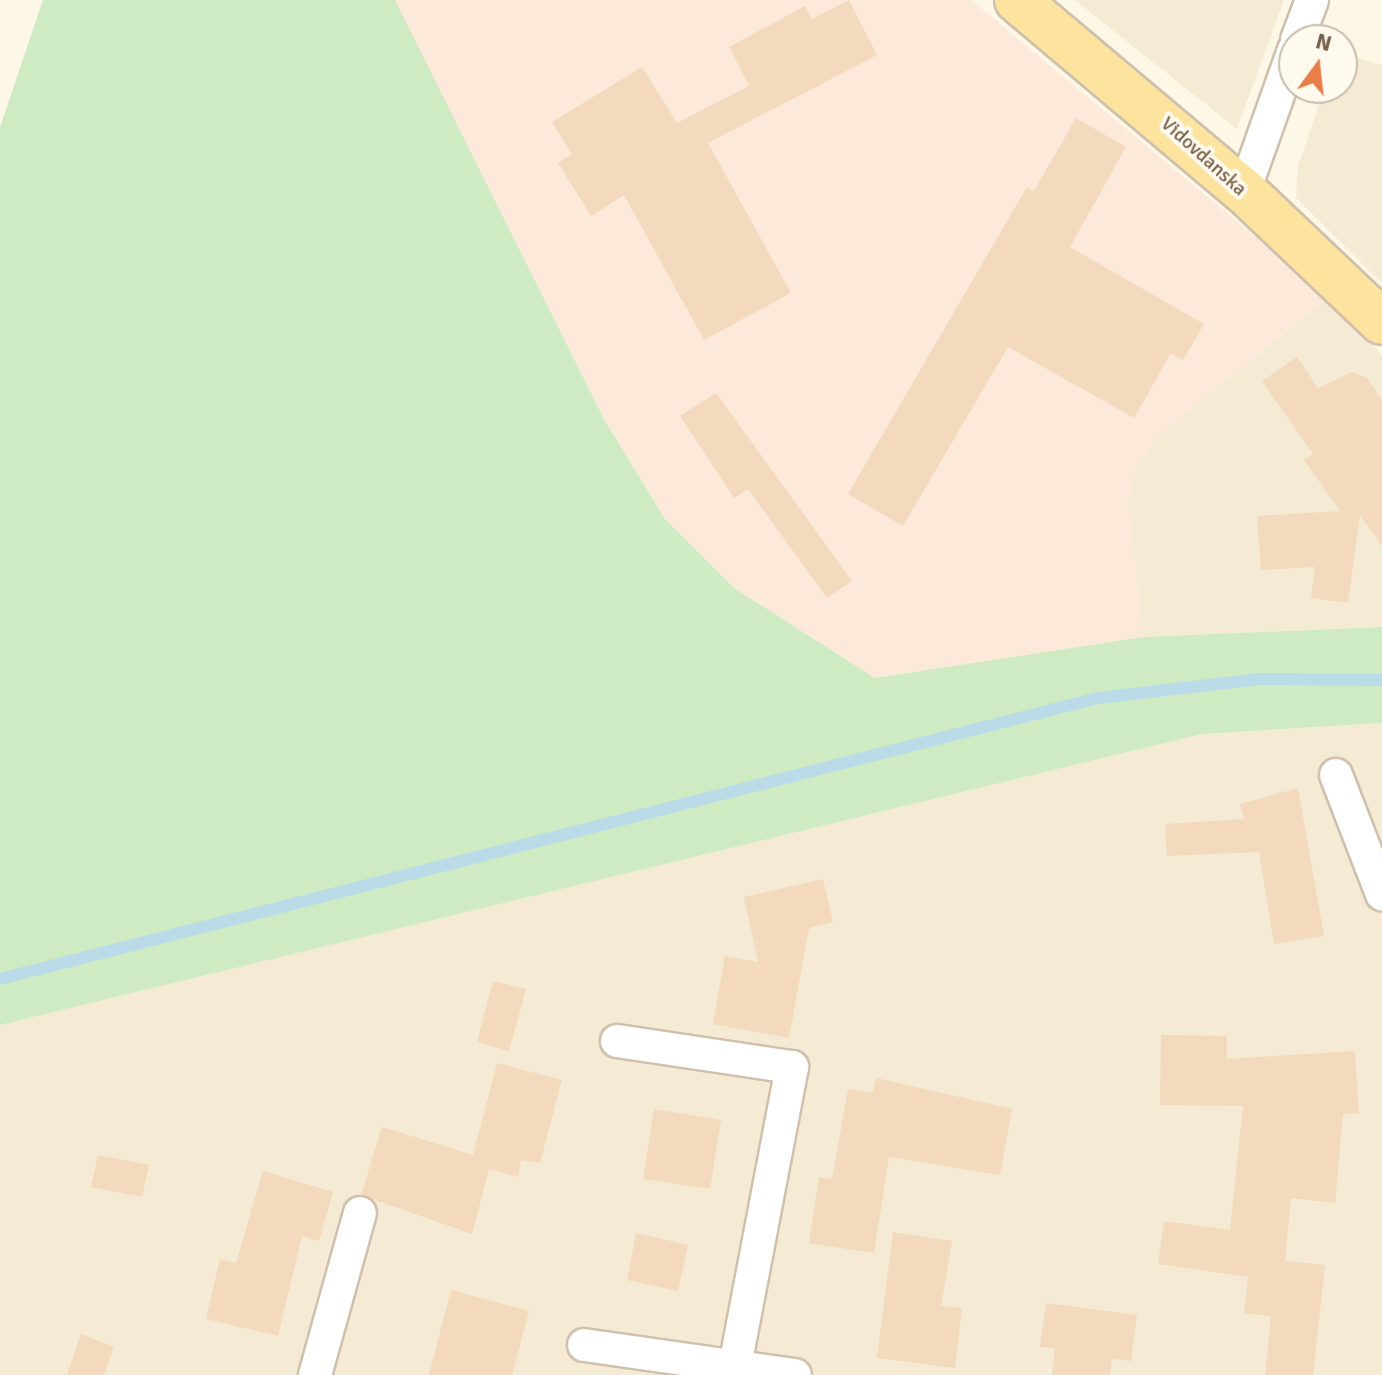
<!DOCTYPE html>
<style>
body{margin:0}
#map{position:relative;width:1382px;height:1375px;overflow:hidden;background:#fdf7e6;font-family:Signika,sans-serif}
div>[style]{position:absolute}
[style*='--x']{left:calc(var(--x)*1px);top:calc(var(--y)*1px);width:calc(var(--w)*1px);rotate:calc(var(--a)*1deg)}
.residential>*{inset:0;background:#f5ead4}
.commercial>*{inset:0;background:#fde9da}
.green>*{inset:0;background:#cfebc4}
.stream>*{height:12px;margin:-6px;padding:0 6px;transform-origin:6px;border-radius:6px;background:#badbe7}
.building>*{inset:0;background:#f3d9bd}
.roads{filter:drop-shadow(2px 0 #cfbfac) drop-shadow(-2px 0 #cfbfac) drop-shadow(0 2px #cfbfac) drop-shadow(0 -2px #cfbfac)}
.minor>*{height:32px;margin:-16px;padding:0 16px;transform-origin:16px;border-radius:16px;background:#fff}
.primary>*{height:44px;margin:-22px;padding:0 22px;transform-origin:22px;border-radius:22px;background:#fce49e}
span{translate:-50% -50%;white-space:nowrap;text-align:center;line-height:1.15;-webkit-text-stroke:8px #fffaed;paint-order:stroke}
.street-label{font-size:20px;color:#775f4a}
.north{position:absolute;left:1278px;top:24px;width:80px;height:80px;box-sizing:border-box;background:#fffaed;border:2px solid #c9bcac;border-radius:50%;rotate:15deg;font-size:22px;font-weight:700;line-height:32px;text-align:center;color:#775f4a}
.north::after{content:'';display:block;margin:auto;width:28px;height:36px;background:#e87f4a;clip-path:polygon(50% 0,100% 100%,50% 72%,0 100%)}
</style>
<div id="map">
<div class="residential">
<i style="clip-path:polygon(1075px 0,1284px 0,1237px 129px)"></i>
<i style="clip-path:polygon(1342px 53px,1382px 65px,1382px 283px,1296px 198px,1298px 166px,1325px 88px,1342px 88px)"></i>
<i style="clip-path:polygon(1329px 297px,1382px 355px,1382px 627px,1143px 637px,1128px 504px,1134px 471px,1156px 437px)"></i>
<i style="clip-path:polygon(1382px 723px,1382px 1375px,0 1375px,0 1025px,1202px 734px)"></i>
</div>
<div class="commercial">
<i style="clip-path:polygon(395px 0,971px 0,1328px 297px,1156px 437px,1134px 471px,1128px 504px,1143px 637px,875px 678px,734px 588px,665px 519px,605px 421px)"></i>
</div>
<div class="green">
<i style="clip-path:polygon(43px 0,395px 0,605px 421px,665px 519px,734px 588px,875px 678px,1143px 637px,1382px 627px,1382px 723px,1202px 734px,0 1025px,0 127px)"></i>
</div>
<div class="stream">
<i style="--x:0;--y:979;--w:1133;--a:-14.36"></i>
<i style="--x:1098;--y:698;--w:163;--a:-6.7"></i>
<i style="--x:1260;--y:679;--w:122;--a:0.5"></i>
</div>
<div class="building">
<i style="clip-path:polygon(849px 0,877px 55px,708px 143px,791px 293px,704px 340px,624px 195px,591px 216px,558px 163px,572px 154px,552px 122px,642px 67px,677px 123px,749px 86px,729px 47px,805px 6px,812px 19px)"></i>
<i style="clip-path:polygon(1076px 118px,1126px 147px,1070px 247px,1204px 324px,1183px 360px,1171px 353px,1134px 418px,1008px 347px,903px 526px,848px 494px,1027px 187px,1034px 191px)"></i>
<i style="clip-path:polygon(1297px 357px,1318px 388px,1352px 372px,1367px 378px,1382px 400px,1382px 546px,1360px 515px,1348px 603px,1311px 598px,1315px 567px,1261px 570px,1257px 516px,1340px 511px,1304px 460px,1313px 454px,1262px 381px)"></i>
<i style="clip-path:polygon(716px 393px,852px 581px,827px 598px,748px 489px,734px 498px,680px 416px)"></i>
<i style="clip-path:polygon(1298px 788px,1324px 936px,1274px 944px,1259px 852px,1167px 856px,1165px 824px,1244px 819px,1240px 804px)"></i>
<i style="clip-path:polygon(823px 879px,833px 922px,809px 928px,789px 1038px,713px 1024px,725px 956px,758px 962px,744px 897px)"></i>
<i style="clip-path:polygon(493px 981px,526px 989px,509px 1051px,477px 1042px)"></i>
<i style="clip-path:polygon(1161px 1035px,1227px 1036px,1227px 1059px,1355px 1051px,1359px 1113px,1343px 1114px,1335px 1203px,1291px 1198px,1285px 1261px,1325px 1265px,1313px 1375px,1265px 1375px,1271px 1316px,1244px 1313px,1248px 1277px,1158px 1264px,1164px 1221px,1230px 1230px,1243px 1106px,1160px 1105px)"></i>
<i style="clip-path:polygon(497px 1063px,562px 1080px,540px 1163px,521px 1160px,518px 1177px,489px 1169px,472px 1234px,361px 1195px,382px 1127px,473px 1155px)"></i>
<i style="clip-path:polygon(876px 1078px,1012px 1109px,1000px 1175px,889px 1157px,874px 1253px,809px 1243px,819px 1177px,832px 1179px,848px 1089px,873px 1093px)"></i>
<i style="clip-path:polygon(654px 1109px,721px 1120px,710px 1189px,643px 1179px)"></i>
<i style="clip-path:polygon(98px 1155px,149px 1165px,142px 1197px,91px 1187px)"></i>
<i style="clip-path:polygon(263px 1171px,333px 1192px,319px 1241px,302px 1236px,278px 1336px,206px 1319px,220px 1259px,236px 1263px)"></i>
<i style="clip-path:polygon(893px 1232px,952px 1241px,941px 1306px,962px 1308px,955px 1368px,877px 1358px)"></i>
<i style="clip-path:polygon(636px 1233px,688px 1245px,678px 1291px,627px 1280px)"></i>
<i style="clip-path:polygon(451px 1290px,529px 1311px,512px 1375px,429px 1375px)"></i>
<i style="clip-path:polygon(1046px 1303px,1137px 1315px,1131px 1361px,1112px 1359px,1110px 1375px,1052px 1375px,1055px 1348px,1040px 1347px)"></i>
<i style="clip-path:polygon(81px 1334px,114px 1347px,104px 1375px,67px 1375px)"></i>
</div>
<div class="roads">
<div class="minor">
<i style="--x:1297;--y:40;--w:43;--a:-69.4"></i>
<i style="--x:1244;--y:191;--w:150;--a:-70.5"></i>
<i style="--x:1336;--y:775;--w:128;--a:68.9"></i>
<i style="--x:617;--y:1041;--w:177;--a:8.5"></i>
<i style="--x:792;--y:1067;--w:314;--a:100.8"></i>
<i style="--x:584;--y:1345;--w:213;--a:8.1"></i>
<i style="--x:315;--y:1375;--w:168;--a:-74.5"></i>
</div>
<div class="primary">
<i style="--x:1017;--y:0;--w:297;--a:40.1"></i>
<i style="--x:1244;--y:191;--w:190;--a:43.5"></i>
</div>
</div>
<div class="street-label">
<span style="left:1204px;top:156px;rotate:42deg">Vidovdanska</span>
</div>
<div class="north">N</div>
</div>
